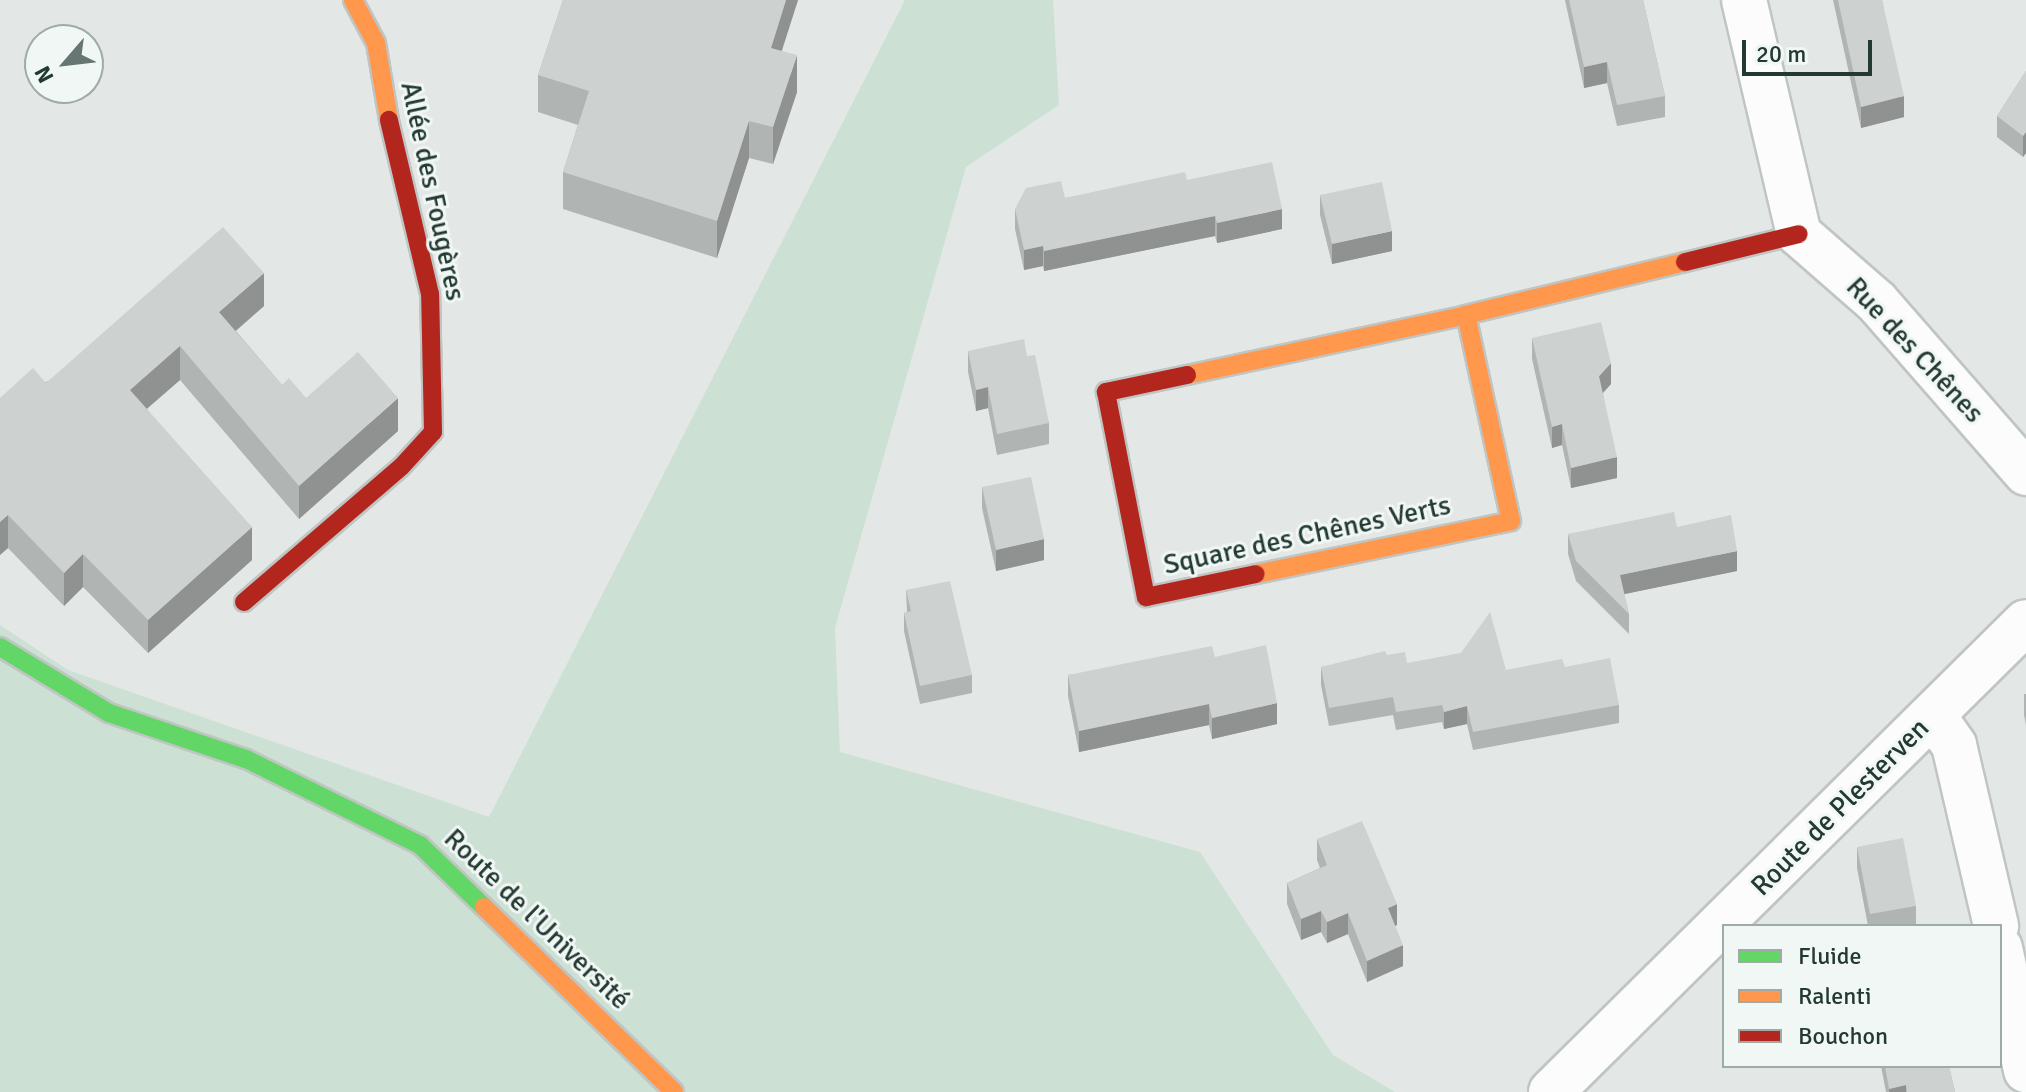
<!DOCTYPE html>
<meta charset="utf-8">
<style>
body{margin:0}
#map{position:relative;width:2026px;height:1092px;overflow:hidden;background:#e3e8e6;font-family:Signika,sans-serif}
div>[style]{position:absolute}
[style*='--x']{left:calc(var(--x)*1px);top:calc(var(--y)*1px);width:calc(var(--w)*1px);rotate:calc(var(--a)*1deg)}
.green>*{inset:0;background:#cde0d4}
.roads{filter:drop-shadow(2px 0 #c0c5c3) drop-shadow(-2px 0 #c0c5c3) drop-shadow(0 2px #c0c5c3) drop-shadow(0 -2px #c0c5c3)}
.street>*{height:44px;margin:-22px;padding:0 22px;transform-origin:22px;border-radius:22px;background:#fbfcfb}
.fast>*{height:18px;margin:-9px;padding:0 9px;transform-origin:9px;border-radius:9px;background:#63d668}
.slow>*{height:18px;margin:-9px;padding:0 9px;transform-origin:9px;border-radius:9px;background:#ff974d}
.jam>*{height:18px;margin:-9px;padding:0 9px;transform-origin:9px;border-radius:9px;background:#b3261e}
.wall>*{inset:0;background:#b0b4b3}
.shaded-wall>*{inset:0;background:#909292}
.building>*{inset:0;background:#cdd1d0}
span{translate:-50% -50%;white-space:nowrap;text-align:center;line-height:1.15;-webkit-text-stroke:6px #f1f7f4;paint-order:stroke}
.street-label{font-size:28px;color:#233934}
.legend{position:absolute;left:1722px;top:924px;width:280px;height:144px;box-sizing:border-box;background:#f1f7f4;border:2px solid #9faba7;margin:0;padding:10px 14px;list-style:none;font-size:24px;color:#233934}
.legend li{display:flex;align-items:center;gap:16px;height:40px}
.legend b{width:40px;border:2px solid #9faba7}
.north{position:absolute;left:24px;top:24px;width:80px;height:80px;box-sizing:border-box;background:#f1f7f4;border:2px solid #9faba7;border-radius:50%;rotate:242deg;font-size:22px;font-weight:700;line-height:32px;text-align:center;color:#233934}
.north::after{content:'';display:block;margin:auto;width:28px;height:36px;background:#667672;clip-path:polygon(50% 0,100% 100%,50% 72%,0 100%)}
.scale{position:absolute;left:1742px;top:40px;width:130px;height:36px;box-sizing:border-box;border:4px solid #233934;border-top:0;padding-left:10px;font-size:24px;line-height:28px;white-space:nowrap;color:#233934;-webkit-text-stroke:6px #f1f7f4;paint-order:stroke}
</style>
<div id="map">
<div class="green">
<i style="clip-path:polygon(905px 0,1053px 0,1059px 105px,966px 167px,835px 628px,840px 752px,1200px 852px,1333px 1055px,1395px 1092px,0 1092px,0 625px,68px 670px,489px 817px)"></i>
</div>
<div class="roads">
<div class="street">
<i style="--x:1744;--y:0;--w:240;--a:76.8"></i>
<i style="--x:1799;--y:234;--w:103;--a:41.1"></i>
<i style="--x:1877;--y:302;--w:227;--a:48.9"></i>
<i style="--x:1933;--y:715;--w:37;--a:55"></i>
<i style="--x:1954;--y:745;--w:186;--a:76.9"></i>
<i style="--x:2000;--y:948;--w:125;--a:78"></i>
<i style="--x:1551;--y:1092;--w:668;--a:-44.7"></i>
</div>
<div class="fast">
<i style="--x:0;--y:647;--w:127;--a:31.2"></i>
<i style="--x:109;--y:713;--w:145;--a:18.6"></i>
<i style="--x:246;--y:759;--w:194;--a:26.3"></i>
<i style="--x:420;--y:845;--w:89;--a:44.1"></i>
</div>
<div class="slow">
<i style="--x:353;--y:0;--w:49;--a:61.9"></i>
<i style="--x:376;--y:43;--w:78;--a:80.4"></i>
<i style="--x:1187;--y:375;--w:285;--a:-12.1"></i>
<i style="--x:1466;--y:315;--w:225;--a:-13.6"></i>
<i style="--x:1256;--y:574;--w:260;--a:-11.7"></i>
<i style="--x:1511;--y:521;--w:211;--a:-102.3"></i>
<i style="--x:484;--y:907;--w:265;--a:44.2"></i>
</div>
<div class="jam">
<i style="--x:1685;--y:262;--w:117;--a:-13.8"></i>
<i style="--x:1187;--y:375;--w:83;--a:168.1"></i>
<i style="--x:1106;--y:392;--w:209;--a:79"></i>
<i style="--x:1146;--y:597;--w:112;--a:-11.8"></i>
<i style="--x:244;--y:602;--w:208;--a:-40.7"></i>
<i style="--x:402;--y:466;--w:46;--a:-47.6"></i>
<i style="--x:433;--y:432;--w:138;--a:-91.2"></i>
<i style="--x:430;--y:294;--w:179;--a:-103.3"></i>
</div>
</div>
<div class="wall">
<i style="clip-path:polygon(563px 0,798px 0,781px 51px,797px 92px,773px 164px,749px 158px,717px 258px,563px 209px,563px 172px,578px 125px,538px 112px,538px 75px)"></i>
<i style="clip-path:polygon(1565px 0,1643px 0,1665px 96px,1665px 117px,1617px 126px,1607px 83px,1584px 88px)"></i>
<i style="clip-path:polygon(1833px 0,1882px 0,1904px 117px,1861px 128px)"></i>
<i style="clip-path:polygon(2026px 71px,2026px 153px,2023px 157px,1997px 137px,1997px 116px)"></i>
<i style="clip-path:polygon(1187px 180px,1282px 229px,1217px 243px,1215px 236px,1044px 271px,1043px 266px,1024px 270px,1015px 229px,1015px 209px,1065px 198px)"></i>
<i style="clip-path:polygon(1320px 195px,1392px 251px,1332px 264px,1320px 215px)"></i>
<i style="clip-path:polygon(264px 306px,236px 331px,282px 385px,306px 398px,398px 431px,299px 519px,180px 380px,147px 409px,252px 560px,148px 653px,83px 587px,64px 606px,8px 548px,0 555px,0 398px)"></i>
<i style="clip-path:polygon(1532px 338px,1611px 384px,1603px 393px,1617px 478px,1571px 488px,1562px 445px,1552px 448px,1532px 359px)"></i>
<i style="clip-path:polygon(968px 351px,1027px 356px,1049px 423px,1049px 444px,997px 455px,988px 408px,976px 411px,968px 372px)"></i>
<i style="clip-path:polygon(982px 487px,1044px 560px,996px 571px,982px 508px)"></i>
<i style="clip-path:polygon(1677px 527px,1737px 571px,1624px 594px,1629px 614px,1629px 634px,1576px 581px,1568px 554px,1568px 534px)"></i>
<i style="clip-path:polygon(906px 590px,972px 675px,972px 693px,920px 704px,904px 631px,904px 613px,907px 612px)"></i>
<i style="clip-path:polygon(1387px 655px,1407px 663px,1506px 670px,1565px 667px,1619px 705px,1619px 723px,1473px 750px,1467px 724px,1444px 729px,1442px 722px,1396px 730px,1393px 715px,1329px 726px,1321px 685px,1321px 667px)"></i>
<i style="clip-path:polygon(1215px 657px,1277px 724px,1212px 739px,1209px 725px,1079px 752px,1068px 696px,1068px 675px)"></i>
<i style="clip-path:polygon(2024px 694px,2026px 694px,2026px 725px,2024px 715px)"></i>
<i style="clip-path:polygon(1317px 839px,1397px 925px,1395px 926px,1403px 966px,1367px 982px,1348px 934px,1327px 943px,1321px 932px,1301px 940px,1287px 904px,1287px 883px,1320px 868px,1317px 860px)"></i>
<i style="clip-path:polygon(1857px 847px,1916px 906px,1916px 926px,1868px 926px,1857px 868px)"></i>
<i style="clip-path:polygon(1881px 1066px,1949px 1066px,1955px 1092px,1886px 1092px)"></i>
</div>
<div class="shaded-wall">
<i style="clip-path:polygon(786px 0,798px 0,771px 85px,771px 48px)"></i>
<i style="clip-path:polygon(797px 55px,797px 92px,773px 164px,773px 127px)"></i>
<i style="clip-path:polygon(1607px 62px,1607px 83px,1584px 88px,1584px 67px)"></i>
<i style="clip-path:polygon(1904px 96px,1904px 117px,1861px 128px,1861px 107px)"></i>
<i style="clip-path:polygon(749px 121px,749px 158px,717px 258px,717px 221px)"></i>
<i style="clip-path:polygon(2026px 132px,2026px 153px,2023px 157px,2023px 136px)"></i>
<i style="clip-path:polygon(1282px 209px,1282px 229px,1217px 243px,1217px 223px)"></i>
<i style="clip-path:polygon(1215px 216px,1215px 236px,1044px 271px,1044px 251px)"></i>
<i style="clip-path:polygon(1392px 231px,1392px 251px,1332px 264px,1332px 244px)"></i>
<i style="clip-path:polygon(1043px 246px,1043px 266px,1024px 270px,1024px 250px)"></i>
<i style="clip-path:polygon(264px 273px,264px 306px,219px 345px,219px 312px)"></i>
<i style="clip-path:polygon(180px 346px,180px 380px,130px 423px,130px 390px)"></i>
<i style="clip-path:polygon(1611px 363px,1611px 384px,1599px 397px,1599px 376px)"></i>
<i style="clip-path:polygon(988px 387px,988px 408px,976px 411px,976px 390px)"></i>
<i style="clip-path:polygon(398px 398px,398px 431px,299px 519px,299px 486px)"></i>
<i style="clip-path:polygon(1562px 424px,1562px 445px,1552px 448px,1552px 427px)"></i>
<i style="clip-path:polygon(1617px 457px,1617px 478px,1571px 488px,1571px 468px)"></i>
<i style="clip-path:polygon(8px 515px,8px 548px,0 555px,0 522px)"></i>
<i style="clip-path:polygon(252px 527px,252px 560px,148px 653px,148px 620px)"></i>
<i style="clip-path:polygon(1044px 539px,1044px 560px,996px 571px,996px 550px)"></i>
<i style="clip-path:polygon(1737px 551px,1737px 571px,1620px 595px,1620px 575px)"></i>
<i style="clip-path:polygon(83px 554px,83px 587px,64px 606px,64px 573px)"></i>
<i style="clip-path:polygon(1277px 703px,1277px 724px,1212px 739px,1212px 718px)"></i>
<i style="clip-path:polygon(1209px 704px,1209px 725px,1079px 752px,1079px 731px)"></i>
<i style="clip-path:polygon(1467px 706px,1467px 724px,1444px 729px,1444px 712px)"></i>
<i style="clip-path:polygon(1397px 904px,1397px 925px,1388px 929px,1388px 908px)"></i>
<i style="clip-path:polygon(1321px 911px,1321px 932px,1301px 940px,1301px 919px)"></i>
<i style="clip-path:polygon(1348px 913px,1348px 934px,1327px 943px,1327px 922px)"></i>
<i style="clip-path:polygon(1403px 945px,1403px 966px,1367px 982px,1367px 961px)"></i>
<i style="clip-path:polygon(1906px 1085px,1906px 1092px,1889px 1092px,1889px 1089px)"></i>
</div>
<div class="building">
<i style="clip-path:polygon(563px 0,786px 0,771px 48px,797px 55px,773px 127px,749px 121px,717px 221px,563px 172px,589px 91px,538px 75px)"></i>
<i style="clip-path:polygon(1569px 0,1643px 0,1665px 96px,1617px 105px,1607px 62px,1584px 67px)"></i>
<i style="clip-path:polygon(1838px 0,1882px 0,1904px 96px,1861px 107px)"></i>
<i style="clip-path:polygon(2026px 71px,2026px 132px,2023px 136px,1997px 116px)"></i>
<i style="clip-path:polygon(1272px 162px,1282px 209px,1217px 223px,1215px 216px,1044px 251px,1043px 246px,1024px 250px,1015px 209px,1026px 188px,1061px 181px,1065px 198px,1185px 172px,1187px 180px)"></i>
<i style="clip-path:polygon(1382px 182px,1392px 231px,1332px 244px,1320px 195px)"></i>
<i style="clip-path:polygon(223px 227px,264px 273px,219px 312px,282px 385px,289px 378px,306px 398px,358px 352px,398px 398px,299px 486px,180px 346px,130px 390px,252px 527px,148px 620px,83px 554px,64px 573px,8px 515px,0 522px,0 398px,33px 368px,46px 383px)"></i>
<i style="clip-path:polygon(1601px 322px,1611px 363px,1599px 376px,1617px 457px,1571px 468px,1562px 424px,1552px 427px,1532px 338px)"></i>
<i style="clip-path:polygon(1024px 339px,1027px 356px,1035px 355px,1049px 423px,997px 434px,988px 387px,976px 390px,968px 351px)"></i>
<i style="clip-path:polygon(1031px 477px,1044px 539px,996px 550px,982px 487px)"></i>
<i style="clip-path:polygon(1674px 512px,1677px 527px,1731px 515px,1737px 551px,1620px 575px,1629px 614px,1576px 561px,1568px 534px)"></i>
<i style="clip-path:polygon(950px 581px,972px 675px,920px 686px,904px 613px,911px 611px,906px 590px)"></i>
<i style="clip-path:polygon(1490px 612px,1506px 670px,1562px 659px,1565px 667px,1610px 658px,1619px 705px,1473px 732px,1467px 706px,1444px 712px,1442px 705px,1396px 712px,1393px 697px,1329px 708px,1321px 667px,1385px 651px,1387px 655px,1405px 652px,1407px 663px,1461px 653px)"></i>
<i style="clip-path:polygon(1266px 645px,1277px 703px,1212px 718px,1209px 704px,1079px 731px,1068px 675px,1212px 646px,1215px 657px)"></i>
<i style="clip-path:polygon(1362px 821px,1397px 904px,1388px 908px,1403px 945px,1367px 961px,1348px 913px,1327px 922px,1321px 911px,1301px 919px,1287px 883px,1327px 865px,1317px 839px)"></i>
<i style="clip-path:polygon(1903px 838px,1916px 906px,1870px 914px,1857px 847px)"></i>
<i style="clip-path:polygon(1885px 1066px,1949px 1066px,1955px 1092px,1907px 1092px,1906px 1085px,1889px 1089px)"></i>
</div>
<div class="street-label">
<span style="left:433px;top:191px;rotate:78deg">Allée des Fougères</span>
<span style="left:1915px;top:350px;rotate:47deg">Rue des Chênes</span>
<span style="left:1307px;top:535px;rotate:-12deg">Square des Chênes Verts</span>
<span style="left:1840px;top:807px;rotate:-45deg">Route de Plesterven</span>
<span style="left:537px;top:919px;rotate:44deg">Route de l'Université</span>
</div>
<ul class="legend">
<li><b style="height:10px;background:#63d668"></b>Fluide</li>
<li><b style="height:10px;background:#ff974d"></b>Ralenti</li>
<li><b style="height:10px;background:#b3261e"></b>Bouchon</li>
</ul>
<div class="north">N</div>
<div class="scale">20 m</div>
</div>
